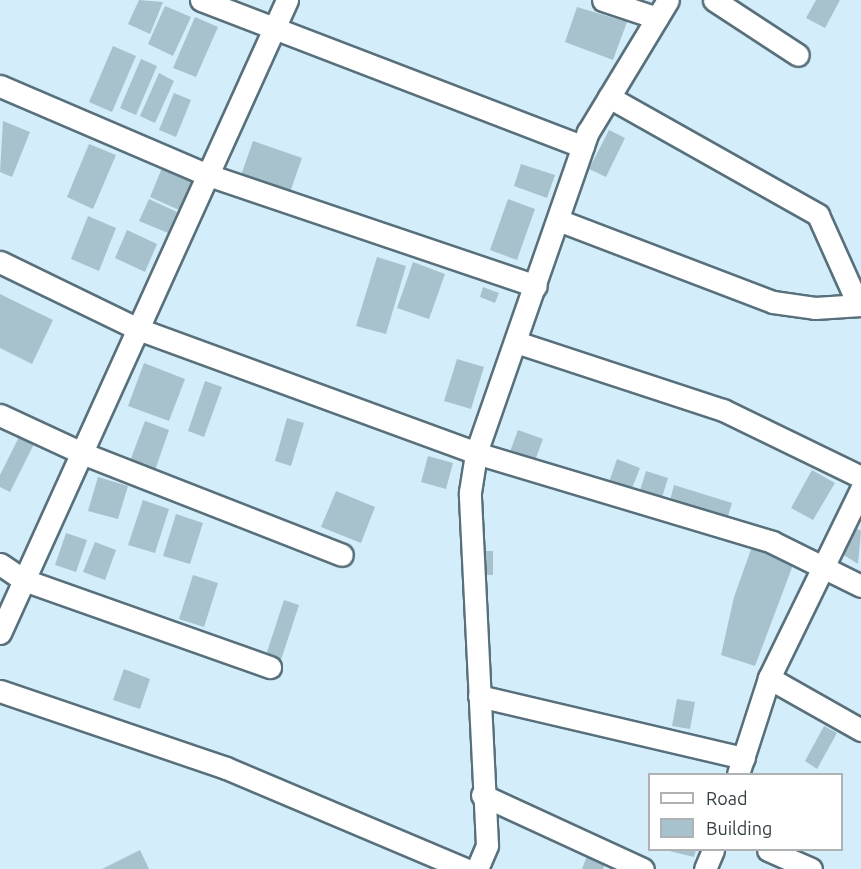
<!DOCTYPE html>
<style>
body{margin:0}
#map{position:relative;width:861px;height:869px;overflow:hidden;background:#d3eefa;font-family:Ubuntu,sans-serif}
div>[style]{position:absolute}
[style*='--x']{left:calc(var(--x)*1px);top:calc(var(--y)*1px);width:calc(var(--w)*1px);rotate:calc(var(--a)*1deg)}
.building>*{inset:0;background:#a8c2cd}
.roads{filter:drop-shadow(2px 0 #58707b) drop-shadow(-2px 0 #58707b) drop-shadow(0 2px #58707b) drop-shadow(0 -2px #58707b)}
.street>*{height:21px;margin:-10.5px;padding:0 10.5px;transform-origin:10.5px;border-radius:10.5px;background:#fff}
span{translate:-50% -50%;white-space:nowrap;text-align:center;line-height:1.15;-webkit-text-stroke:4.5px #fff;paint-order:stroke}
.legend{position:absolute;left:648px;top:773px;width:195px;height:78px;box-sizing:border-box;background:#fff;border:2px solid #aeb2b4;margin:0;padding:8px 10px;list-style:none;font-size:18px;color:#343f43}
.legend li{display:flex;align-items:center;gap:12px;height:30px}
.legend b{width:30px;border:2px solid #aeb2b4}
</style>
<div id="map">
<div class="building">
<i style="clip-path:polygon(139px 0,163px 2px,150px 34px,128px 24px)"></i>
<i style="clip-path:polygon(816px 0,840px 0,825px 28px,806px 18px)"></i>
<i style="clip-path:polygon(165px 6px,191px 17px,173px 56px,148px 44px)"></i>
<i style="clip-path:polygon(577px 7px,627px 22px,613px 60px,565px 42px)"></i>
<i style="clip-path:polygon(195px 17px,218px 27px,196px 77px,173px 68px)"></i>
<i style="clip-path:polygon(113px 46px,136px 56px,112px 112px,89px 102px)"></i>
<i style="clip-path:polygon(141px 59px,157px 66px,136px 115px,120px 108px)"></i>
<i style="clip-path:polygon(159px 73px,174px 81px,155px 123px,140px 116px)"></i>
<i style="clip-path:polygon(174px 93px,191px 100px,176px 137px,159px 130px)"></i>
<i style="clip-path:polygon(3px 121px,30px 132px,12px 177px,0 172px)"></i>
<i style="clip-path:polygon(609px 130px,625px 138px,606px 177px,589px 169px)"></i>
<i style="clip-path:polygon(253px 141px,302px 158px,289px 195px,240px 178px)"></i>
<i style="clip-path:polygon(89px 144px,116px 155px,93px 209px,67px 197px)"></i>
<i style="clip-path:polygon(521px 164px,555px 175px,547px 198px,514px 186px)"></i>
<i style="clip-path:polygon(162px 168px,192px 181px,179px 210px,150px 197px)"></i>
<i style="clip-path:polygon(149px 199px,177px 212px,168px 233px,139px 221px)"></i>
<i style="clip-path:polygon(508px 199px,535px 209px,517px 260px,490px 250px)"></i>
<i style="clip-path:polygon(88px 216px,116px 228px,99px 271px,71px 259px)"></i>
<i style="clip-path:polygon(127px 230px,157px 244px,145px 272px,115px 258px)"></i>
<i style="clip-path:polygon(377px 257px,406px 266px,386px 334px,356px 326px)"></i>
<i style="clip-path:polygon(413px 262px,445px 274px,429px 319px,397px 308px)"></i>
<i style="clip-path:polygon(483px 287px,499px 293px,495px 303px,480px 297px)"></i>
<i style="clip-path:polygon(0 294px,53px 320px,32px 364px,0 348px)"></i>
<i style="clip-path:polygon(457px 359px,484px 367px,471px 409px,444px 401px)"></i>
<i style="clip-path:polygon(144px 363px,185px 379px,169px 421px,128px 406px)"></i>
<i style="clip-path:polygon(205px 381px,222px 387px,204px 437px,188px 431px)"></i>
<i style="clip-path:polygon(287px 418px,304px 423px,291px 466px,275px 461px)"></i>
<i style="clip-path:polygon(145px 421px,169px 430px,154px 473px,129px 464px)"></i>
<i style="clip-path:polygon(518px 430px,543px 439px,533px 466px,508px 457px)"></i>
<i style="clip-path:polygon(20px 435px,35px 442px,10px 492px,0 487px,0 475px)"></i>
<i style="clip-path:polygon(428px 456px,453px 463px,446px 489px,421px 482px)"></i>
<i style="clip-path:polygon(617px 459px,640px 468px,631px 491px,609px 482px)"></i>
<i style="clip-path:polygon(812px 470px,835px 483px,813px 520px,791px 508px)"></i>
<i style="clip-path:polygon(646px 471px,668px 478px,660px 504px,638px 497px)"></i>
<i style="clip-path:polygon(98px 477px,128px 486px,118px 519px,88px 511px)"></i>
<i style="clip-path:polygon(674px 485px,732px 503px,725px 526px,668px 508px)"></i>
<i style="clip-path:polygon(336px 491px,375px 507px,361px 543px,321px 527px)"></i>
<i style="clip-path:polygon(143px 500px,169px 509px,155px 553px,128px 545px)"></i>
<i style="clip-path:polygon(176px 514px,203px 523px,190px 564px,163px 556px)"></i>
<i style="clip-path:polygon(854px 527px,861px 531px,858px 564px,839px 552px)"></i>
<i style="clip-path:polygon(66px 533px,87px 540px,76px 572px,55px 565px)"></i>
<i style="clip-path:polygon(754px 541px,796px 557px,755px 666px,721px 655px,734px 597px)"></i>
<i style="clip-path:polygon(95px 542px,116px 550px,105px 580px,83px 572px)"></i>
<i style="clip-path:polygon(479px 551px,493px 551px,493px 575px,478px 575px)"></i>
<i style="clip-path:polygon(193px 575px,218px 583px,204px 627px,179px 619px)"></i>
<i style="clip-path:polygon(284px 600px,299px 605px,281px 660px,266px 655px)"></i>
<i style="clip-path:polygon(124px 669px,150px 679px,140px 709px,113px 700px)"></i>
<i style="clip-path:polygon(677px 699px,695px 702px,690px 729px,672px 726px)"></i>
<i style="clip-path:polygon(824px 726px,837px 733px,817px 769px,805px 761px)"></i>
<i style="clip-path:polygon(140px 850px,149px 869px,102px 869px)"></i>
<i style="clip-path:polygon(665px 850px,696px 850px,694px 857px)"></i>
<i style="clip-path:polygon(587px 856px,606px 862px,603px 869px,582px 869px)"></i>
</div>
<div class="roads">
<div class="street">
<i style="--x:201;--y:0;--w:409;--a:21"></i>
<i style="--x:603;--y:0;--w:57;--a:18.4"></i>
<i style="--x:714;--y:0;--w:100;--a:33.2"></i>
<i style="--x:0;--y:86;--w:226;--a:23.2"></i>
<i style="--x:208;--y:175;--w:346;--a:18.7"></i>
<i style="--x:609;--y:97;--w:240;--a:29.4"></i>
<i style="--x:818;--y:215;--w:98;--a:65.8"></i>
<i style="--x:558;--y:220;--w:230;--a:20.9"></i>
<i style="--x:773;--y:302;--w:42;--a:8.1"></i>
<i style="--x:815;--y:308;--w:46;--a:-3.7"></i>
<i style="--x:0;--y:262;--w:153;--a:25.9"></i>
<i style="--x:138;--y:329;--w:360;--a:20.1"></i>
<i style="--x:476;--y:453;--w:309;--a:16.7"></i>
<i style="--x:772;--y:542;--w:99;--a:26.3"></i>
<i style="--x:516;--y:342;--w:218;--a:18.2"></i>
<i style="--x:723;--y:410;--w:153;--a:25.9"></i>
<i style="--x:0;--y:415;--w:90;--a:24.9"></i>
<i style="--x:82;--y:453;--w:279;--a:21.4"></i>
<i style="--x:0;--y:564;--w:29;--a:34"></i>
<i style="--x:24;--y:580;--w:261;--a:19.5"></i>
<i style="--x:0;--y:633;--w:695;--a:-65.61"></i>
<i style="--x:769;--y:678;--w:106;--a:29.5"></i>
<i style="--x:0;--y:691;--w:239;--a:18.8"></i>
<i style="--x:226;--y:768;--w:259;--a:22.9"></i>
<i style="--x:479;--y:696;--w:272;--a:13.2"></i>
<i style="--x:738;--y:774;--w:101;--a:-72.1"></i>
<i style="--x:769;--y:678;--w:210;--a:-64"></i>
<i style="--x:482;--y:795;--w:177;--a:24.7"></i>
<i style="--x:768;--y:850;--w:47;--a:23.8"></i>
<i style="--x:477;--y:869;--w:26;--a:-67"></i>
<i style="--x:487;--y:845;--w:353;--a:-92.8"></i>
<i style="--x:470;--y:492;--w:39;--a:-81"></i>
<i style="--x:476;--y:453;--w:340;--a:-70.8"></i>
<i style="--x:588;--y:132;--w:154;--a:-58.8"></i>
<i style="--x:705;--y:869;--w:21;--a:-67"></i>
</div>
</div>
<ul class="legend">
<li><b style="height:8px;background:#fff"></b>Road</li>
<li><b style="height:16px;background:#a8c2cd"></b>Building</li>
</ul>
</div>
